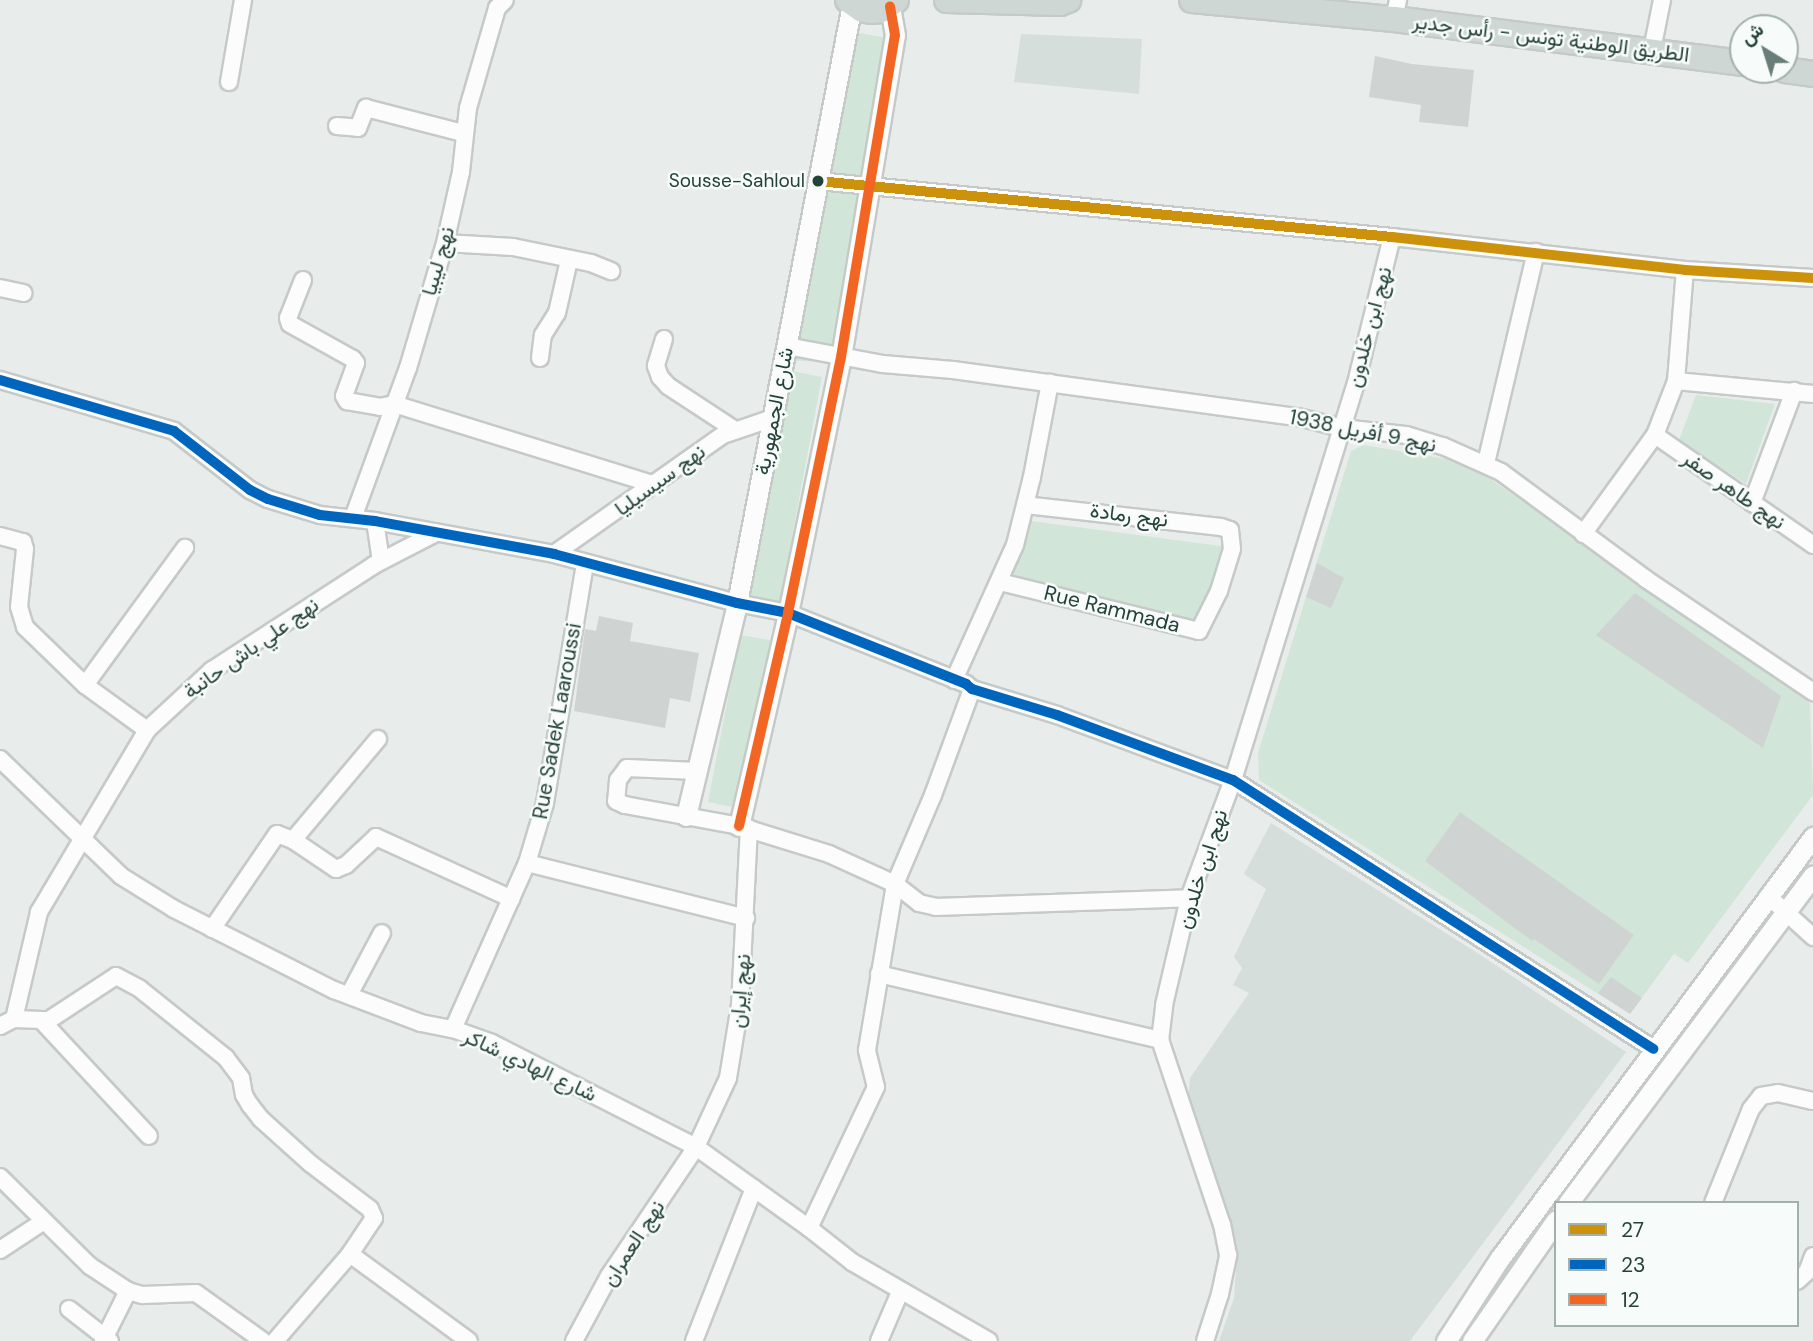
<!DOCTYPE html>
<meta charset="utf-8">
<style>
body{margin:0}
#map{position:relative;width:1813px;height:1341px;overflow:hidden;background:#e8edeb;font-family:"DM Sans",Vazirmatn,sans-serif}
div>[style]{position:absolute}
[style*='--x']{left:calc(var(--x)*1px);top:calc(var(--y)*1px);width:calc(var(--w)*1px);rotate:calc(var(--a)*1deg)}
.built>*{inset:0;background:#d6dedb}
.green>*{inset:0;background:#d1e6d8}
.building>*{inset:0;background:#cfd4d2}
.roads{filter:drop-shadow(2px 0 #c5cac8) drop-shadow(-2px 0 #c5cac8) drop-shadow(0 2px #c5cac8) drop-shadow(0 -2px #c5cac8)}
.minor>*{height:16px;margin:-8px;padding:0 8px;transform-origin:8px;border-radius:8px;background:#fcfcfc}
.tertiary>*{height:19px;margin:-9.5px;padding:0 9.5px;transform-origin:9.5px;border-radius:9.5px;background:#fcfcfc}
.primary>*{height:24px;margin:-12px;padding:0 12px;transform-origin:12px;border-radius:12px;background:#cfd7d5}
.bus-1>*{height:10px;margin:-5px;padding:0 5px;transform-origin:5px;border-radius:5px;background:#cd920c}
.bus-2>*{height:10px;margin:-5px;padding:0 5px;transform-origin:5px;border-radius:5px;background:#0065bd}
.bus-3>*{height:10px;margin:-5px;padding:0 5px;transform-origin:5px;border-radius:5px;background:#f26522}
.dots>*{width:19px;height:19px;translate:-50% -50%;box-sizing:border-box;border:4px solid #f7fbf9;border-radius:50%}
span{translate:-50% -50%;white-space:nowrap;text-align:center;line-height:1.15;-webkit-text-stroke:5px #f7fbf9;paint-order:stroke}
.bus-label{font-size:19px;color:#24423a}
.right{translate:-100% -50%;text-align:right}
.street-label{font-size:21px;color:#24423a}
.legend{position:absolute;left:1554px;top:1201px;width:245px;height:126px;box-sizing:border-box;background:#f7fbf9;border:2px solid #a3b1ad;margin:0;padding:9px 12px;list-style:none;font-size:21px;color:#24423a}
.legend li{display:flex;align-items:center;gap:14px;height:35px}
.legend b{width:35px;border:2px solid #a3b1ad}
.north{position:absolute;left:1729px;top:14px;width:70px;height:70px;box-sizing:border-box;background:#f7fbf9;border:2px solid #a3b1ad;border-radius:50%;rotate:322deg;font-size:19px;font-weight:700;line-height:28px;text-align:center;color:#24423a}
.north::after{content:'';display:block;margin:auto;width:24px;height:32px;background:#697e78;clip-path:polygon(50% 0,100% 100%,50% 72%,0 100%)}
</style>
<div id="map">
<div class="built">
<i style="clip-path:polygon(1021px 34px,1142px 39px,1139px 94px,1014px 82px)"></i>
<i style="clip-path:polygon(1271px 823px,1476px 952px,1626px 1052px,1410px 1341px,1219px 1341px,1234px 1298px,1237px 1255px,1231px 1220px,1188px 1101px,1190px 1078px,1249px 993px,1233px 985px,1242px 968px,1234px 957px,1266px 889px,1244px 874px)"></i>
</div>
<div class="green">
<i style="clip-path:polygon(853px 32px,888px 38px,863px 178px,828px 172px)"></i>
<i style="clip-path:polygon(810px 184px,860px 193px,836px 362px,776px 360px)"></i>
<i style="clip-path:polygon(787px 370px,822px 377px,779px 606px,745px 597px)"></i>
<i style="clip-path:polygon(1696px 395px,1775px 404px,1746px 484px,1679px 440px)"></i>
<i style="clip-path:polygon(1364px 445px,1446px 459px,1479px 471px,1810px 703px,1813px 795px,1688px 963px,1674px 954px,1630px 1014px,1259px 780px,1258px 753px,1351px 451px)"></i>
<i style="clip-path:polygon(1031px 521px,1236px 548px,1210px 627px,1006px 577px,1017px 563px)"></i>
<i style="clip-path:polygon(740px 635px,775px 641px,742px 809px,708px 802px)"></i>
</div>
<div class="building">
<i style="clip-path:polygon(1375px 56px,1412px 64px,1474px 70px,1468px 127px,1419px 122px,1421px 105px,1369px 97px)"></i>
<i style="clip-path:polygon(1317px 563px,1344px 578px,1331px 608px,1306px 597px)"></i>
<i style="clip-path:polygon(1635px 593px,1781px 696px,1763px 748px,1596px 635px)"></i>
<i style="clip-path:polygon(599px 616px,633px 623px,630px 641px,699px 653px,690px 702px,670px 698px,665px 728px,574px 711px,585px 629px,596px 631px)"></i>
<i style="clip-path:polygon(1460px 812px,1634px 935px,1599px 984px,1534px 939px,1532px 941px,1425px 861px)"></i>
<i style="clip-path:polygon(1611px 977px,1642px 998px,1630px 1014px,1598px 993px)"></i>
</div>
<div class="roads">
<div class="minor">
<i style="--x:1394;--y:19;--w:19;--a:-78"></i>
<i style="--x:1652;--y:50;--w:51;--a:-78.7"></i>
<i style="--x:229;--y:82;--w:83;--a:-80.3"></i>
<i style="--x:337;--y:126;--w:21;--a:5"></i>
<i style="--x:358;--y:128;--w:22;--a:-68"></i>
<i style="--x:366;--y:108;--w:100;--a:14.5"></i>
<i style="--x:818;--y:181;--w:577;--a:5.57"></i>
<i style="--x:1392;--y:237;--w:295;--a:6.4"></i>
<i style="--x:1685;--y:270;--w:128;--a:3.6"></i>
<i style="--x:445;--y:243;--w:68;--a:3.4"></i>
<i style="--x:513;--y:247;--w:80;--a:11.6"></i>
<i style="--x:591;--y:263;--w:22;--a:22"></i>
<i style="--x:303;--y:280;--w:41;--a:111.5"></i>
<i style="--x:288;--y:318;--w:6;--a:72"></i>
<i style="--x:290;--y:324;--w:72;--a:29.1"></i>
<i style="--x:353;--y:359;--w:5;--a:53"></i>
<i style="--x:356;--y:363;--w:35;--a:110"></i>
<i style="--x:344;--y:396;--w:6;--a:59"></i>
<i style="--x:347;--y:401;--w:34;--a:10"></i>
<i style="--x:380;--y:407;--w:14;--a:-12"></i>
<i style="--x:394;--y:404;--w:273;--a:17.2"></i>
<i style="--x:0;--y:288;--w:24;--a:12"></i>
<i style="--x:664;--y:339;--w:28;--a:107"></i>
<i style="--x:656;--y:366;--w:12;--a:70"></i>
<i style="--x:660;--y:377;--w:12;--a:48"></i>
<i style="--x:668;--y:386;--w:80;--a:33.3"></i>
<i style="--x:787;--y:346;--w:98;--a:10.6"></i>
<i style="--x:883;--y:364;--w:70;--a:4.9"></i>
<i style="--x:953;--y:370;--w:348;--a:7.8"></i>
<i style="--x:1298;--y:417;--w:45;--a:14"></i>
<i style="--x:1342;--y:428;--w:64;--a:6.2"></i>
<i style="--x:1406;--y:435;--w:39;--a:17"></i>
<i style="--x:1443;--y:446;--w:64;--a:24.1"></i>
<i style="--x:1501;--y:472;--w:180;--a:36.4"></i>
<i style="--x:1646;--y:579;--w:202;--a:34.1"></i>
<i style="--x:540;--y:358;--w:23;--a:-83"></i>
<i style="--x:543;--y:335;--w:26;--a:-58"></i>
<i style="--x:557;--y:313;--w:54;--a:-77.2"></i>
<i style="--x:0;--y:380;--w:181;--a:16.3"></i>
<i style="--x:174;--y:431;--w:96;--a:37.8"></i>
<i style="--x:250;--y:490;--w:20;--a:27"></i>
<i style="--x:268;--y:499;--w:54;--a:17.1"></i>
<i style="--x:320;--y:515;--w:55;--a:6.2"></i>
<i style="--x:375;--y:521;--w:182;--a:10.4"></i>
<i style="--x:554;--y:554;--w:189;--a:15"></i>
<i style="--x:737;--y:603;--w:52;--a:11.1"></i>
<i style="--x:788;--y:613;--w:192;--a:21.7"></i>
<i style="--x:966;--y:684;--w:8;--a:40"></i>
<i style="--x:972;--y:689;--w:89;--a:17"></i>
<i style="--x:1057;--y:715;--w:188;--a:20.3"></i>
<i style="--x:1233;--y:780;--w:499;--a:32.6"></i>
<i style="--x:1676;--y:381;--w:138;--a:5.4"></i>
<i style="--x:1655;--y:435;--w:193;--a:34.8"></i>
<i style="--x:1486;--y:463;--w:217;--a:-76.7"></i>
<i style="--x:1752;--y:503;--w:120;--a:-69.4"></i>
<i style="--x:353;--y:518;--w:160;--a:-69.9"></i>
<i style="--x:408;--y:368;--w:130;--a:-73.5"></i>
<i style="--x:445;--y:243;--w:73;--a:-77.3"></i>
<i style="--x:461;--y:172;--w:64;--a:-83.8"></i>
<i style="--x:468;--y:108;--w:104;--a:-73.8"></i>
<i style="--x:497;--y:8;--w:11;--a:-45"></i>
<i style="--x:375;--y:521;--w:40;--a:81.5"></i>
<i style="--x:1583;--y:534;--w:122;--a:-54"></i>
<i style="--x:1655;--y:435;--w:58;--a:-68.7"></i>
<i style="--x:1676;--y:381;--w:111;--a:-85.4"></i>
<i style="--x:0;--y:536;--w:24;--a:15"></i>
<i style="--x:23;--y:542;--w:7;--a:74"></i>
<i style="--x:25;--y:549;--w:58;--a:95.9"></i>
<i style="--x:19;--y:607;--w:21;--a:73"></i>
<i style="--x:25;--y:627;--w:83;--a:44"></i>
<i style="--x:85;--y:685;--w:77;--a:36"></i>
<i style="--x:554;--y:554;--w:207;--a:-35.2"></i>
<i style="--x:723;--y:435;--w:53;--a:-18.8"></i>
<i style="--x:1000;--y:582;--w:205;--a:13.8"></i>
<i style="--x:1199;--y:631;--w:45;--a:-63.4"></i>
<i style="--x:1219;--y:591;--w:44;--a:-72.8"></i>
<i style="--x:1232;--y:549;--w:19;--a:-96"></i>
<i style="--x:1230;--y:530;--w:9;--a:-162"></i>
<i style="--x:1221;--y:527;--w:196;--a:-173.6"></i>
<i style="--x:954;--y:680;--w:148;--a:-65.7"></i>
<i style="--x:1015;--y:545;--w:70;--a:-76"></i>
<i style="--x:1032;--y:477;--w:96;--a:-79.2"></i>
<i style="--x:85;--y:685;--w:170;--a:-53.9"></i>
<i style="--x:0;--y:759;--w:168;--a:44"></i>
<i style="--x:121;--y:876;--w:62;--a:31.9"></i>
<i style="--x:174;--y:909;--w:179;--a:26.9"></i>
<i style="--x:334;--y:990;--w:93;--a:20.8"></i>
<i style="--x:421;--y:1023;--w:33;--a:11"></i>
<i style="--x:453;--y:1029;--w:41;--a:19.7"></i>
<i style="--x:492;--y:1043;--w:229;--a:27"></i>
<i style="--x:696;--y:1147;--w:139;--a:35.6"></i>
<i style="--x:809;--y:1228;--w:55;--a:38.3"></i>
<i style="--x:852;--y:1262;--w:158;--a:30"></i>
<i style="--x:697;--y:771;--w:70;--a:-177.5"></i>
<i style="--x:627;--y:768;--w:15;--a:127"></i>
<i style="--x:618;--y:780;--w:21;--a:95"></i>
<i style="--x:616;--y:801;--w:10;--a:24"></i>
<i style="--x:625;--y:805;--w:116;--a:10.4"></i>
<i style="--x:739;--y:826;--w:94;--a:17.3"></i>
<i style="--x:829;--y:854;--w:72;--a:24.4"></i>
<i style="--x:895;--y:884;--w:31;--a:38"></i>
<i style="--x:919;--y:903;--w:17;--a:13"></i>
<i style="--x:936;--y:907;--w:253;--a:-2"></i>
<i style="--x:293;--y:840;--w:132;--a:-49.9"></i>
<i style="--x:527;--y:863;--w:226;--a:14.1"></i>
<i style="--x:1768;--y:896;--w:61;--a:42.3"></i>
<i style="--x:212;--y:929;--w:115;--a:-55.6"></i>
<i style="--x:277;--y:834;--w:17;--a:21"></i>
<i style="--x:293;--y:840;--w:52;--a:34"></i>
<i style="--x:336;--y:869;--w:11;--a:-22"></i>
<i style="--x:346;--y:865;--w:41;--a:-43"></i>
<i style="--x:376;--y:837;--w:149;--a:24.5"></i>
<i style="--x:879;--y:974;--w:289;--a:13.2"></i>
<i style="--x:349;--y:995;--w:70;--a:-62"></i>
<i style="--x:14;--y:1019;--w:35;--a:2"></i>
<i style="--x:49;--y:1020;--w:80;--a:-33.3"></i>
<i style="--x:116;--y:976;--w:27;--a:28"></i>
<i style="--x:140;--y:989;--w:110;--a:38.7"></i>
<i style="--x:226;--y:1058;--w:25;--a:53"></i>
<i style="--x:241;--y:1078;--w:17;--a:80"></i>
<i style="--x:244;--y:1095;--w:12;--a:59"></i>
<i style="--x:250;--y:1105;--w:18;--a:52"></i>
<i style="--x:261;--y:1119;--w:67;--a:42"></i>
<i style="--x:311;--y:1164;--w:74;--a:37.3"></i>
<i style="--x:370;--y:1209;--w:10;--a:66"></i>
<i style="--x:374;--y:1218;--w:43;--a:123.7"></i>
<i style="--x:350;--y:1254;--w:147;--a:36.2"></i>
<i style="--x:42;--y:1021;--w:157;--a:47.1"></i>
<i style="--x:0;--y:1026;--w:16;--a:-27"></i>
<i style="--x:14;--y:1019;--w:110;--a:-76.8"></i>
<i style="--x:39;--y:912;--w:212;--a:-59.3"></i>
<i style="--x:147;--y:730;--w:88;--a:-42.7"></i>
<i style="--x:212;--y:670;--w:193;--a:-32.9"></i>
<i style="--x:374;--y:565;--w:70;--a:-27.3"></i>
<i style="--x:453;--y:1029;--w:182;--a:-66"></i>
<i style="--x:527;--y:863;--w:63;--a:-73.3"></i>
<i style="--x:545;--y:803;--w:243;--a:-80.5"></i>
<i style="--x:0;--y:1177;--w:127;--a:44.7"></i>
<i style="--x:90;--y:1266;--w:45;--a:33.3"></i>
<i style="--x:128;--y:1291;--w:15;--a:16"></i>
<i style="--x:142;--y:1295;--w:54;--a:-2.1"></i>
<i style="--x:196;--y:1293;--w:82;--a:35.6"></i>
<i style="--x:1713;--y:1203;--w:101;--a:-68"></i>
<i style="--x:1751;--y:1109;--w:16;--a:-52"></i>
<i style="--x:1761;--y:1096;--w:17;--a:-10"></i>
<i style="--x:1778;--y:1093;--w:36;--a:13"></i>
<i style="--x:809;--y:1228;--w:156;--a:-64.6"></i>
<i style="--x:876;--y:1087;--w:38;--a:-104"></i>
<i style="--x:867;--y:1050;--w:168;--a:-80.4"></i>
<i style="--x:895;--y:884;--w:97;--a:-66.9"></i>
<i style="--x:933;--y:795;--w:113;--a:-69.8"></i>
<i style="--x:0;--y:1250;--w:53;--a:-33.4"></i>
<i style="--x:1797;--y:1281;--w:13;--a:-42"></i>
<i style="--x:1807;--y:1272;--w:17;--a:-69"></i>
<i style="--x:69;--y:1309;--w:52;--a:38"></i>
<i style="--x:103;--y:1341;--w:56;--a:-63.4"></i>
<i style="--x:275;--y:1341;--w:115;--a:-49.2"></i>
<i style="--x:574;--y:1341;--w:74;--a:-61.7"></i>
<i style="--x:609;--y:1276;--w:156;--a:-56"></i>
<i style="--x:696;--y:1147;--w:76;--a:-65.1"></i>
<i style="--x:728;--y:1078;--w:74;--a:-80.7"></i>
<i style="--x:740;--y:1005;--w:177;--a:-87.1"></i>
<i style="--x:694;--y:1341;--w:164;--a:-68.6"></i>
<i style="--x:879;--y:1341;--w:53;--a:-66.8"></i>
<i style="--x:1205;--y:1341;--w:49;--a:-72.3"></i>
<i style="--x:1220;--y:1294;--w:40;--a:-78"></i>
<i style="--x:1228;--y:1255;--w:31;--a:-101"></i>
<i style="--x:1222;--y:1225;--w:195;--a:-108.5"></i>
<i style="--x:1160;--y:1040;--w:35;--a:-83"></i>
<i style="--x:1164;--y:1005;--w:110;--a:-76.8"></i>
<i style="--x:1189;--y:898;--w:126;--a:-69.6"></i>
<i style="--x:1233;--y:780;--w:424;--a:-72.8"></i>
<i style="--x:1358;--y:375;--w:142;--a:-76.2"></i>
</div>
<div class="tertiary">
<i style="--x:686;--y:816;--w:219;--a:-76.5"></i>
<i style="--x:737;--y:603;--w:610;--a:-79.13"></i>
<i style="--x:739;--y:826;--w:219;--a:-77"></i>
<i style="--x:788;--y:613;--w:261;--a:-78.3"></i>
<i style="--x:841;--y:357;--w:326;--a:-80.5"></i>
<i style="--x:895;--y:35;--w:29;--a:-100"></i>
<i style="--x:1568;--y:1203;--w:409;--a:-53.2"></i>
<i style="--x:1446;--y:1341;--w:99;--a:-57"></i>
<i style="--x:1500;--y:1258;--w:525;--a:-53.37"></i>
<i style="--x:1472;--y:1341;--w:147;--a:-55.2"></i>
</div>
<div class="primary">
<i style="--x:848;--y:0;--w:16;--a:35"></i>
<i style="--x:861;--y:9;--w:10;--a:11"></i>
<i style="--x:871;--y:11;--w:10;--a:-6"></i>
<i style="--x:881;--y:10;--w:18;--a:-34"></i>
<i style="--x:947;--y:0;--w:113;--a:1.5"></i>
<i style="--x:1060;--y:3;--w:9;--a:-21"></i>
<i style="--x:1192;--y:0;--w:203;--a:5.4"></i>
<i style="--x:1394;--y:19;--w:352;--a:7.2"></i>
<i style="--x:1785;--y:70;--w:28;--a:8"></i>
</div>
</div>
<div class="bus-1">
<i style="--x:818;--y:181;--w:577;--a:5.57"></i>
<i style="--x:1392;--y:237;--w:295;--a:6.4"></i>
<i style="--x:1685;--y:270;--w:128;--a:3.6"></i>
</div>
<div class="bus-2">
<i style="--x:0;--y:380;--w:181;--a:16.3"></i>
<i style="--x:174;--y:431;--w:96;--a:37.8"></i>
<i style="--x:250;--y:490;--w:20;--a:27"></i>
<i style="--x:268;--y:499;--w:54;--a:17.1"></i>
<i style="--x:320;--y:515;--w:55;--a:6.2"></i>
<i style="--x:375;--y:521;--w:182;--a:10.4"></i>
<i style="--x:554;--y:554;--w:189;--a:15"></i>
<i style="--x:737;--y:603;--w:52;--a:11.1"></i>
<i style="--x:788;--y:613;--w:192;--a:21.7"></i>
<i style="--x:966;--y:684;--w:8;--a:40"></i>
<i style="--x:972;--y:689;--w:89;--a:17"></i>
<i style="--x:1057;--y:715;--w:188;--a:20.3"></i>
<i style="--x:1233;--y:780;--w:499;--a:32.6"></i>
</div>
<div class="bus-3">
<i style="--x:739;--y:826;--w:219;--a:-77"></i>
<i style="--x:788;--y:613;--w:261;--a:-78.3"></i>
<i style="--x:841;--y:357;--w:326;--a:-80.5"></i>
<i style="--x:895;--y:35;--w:29;--a:-100"></i>
</div>
<div class="dots">
<i style="left:818px;top:181px;background:#24423a"></i>
</div>
<div class="bus-label">
<span class="right" style="left:805px;top:181px">Sousse-Sahloul</span>
</div>
<div class="street-label">
<span style="left:1551px;top:38px;rotate:7deg">الطريق الوطنية تونس - رأس جدير</span>
<span style="left:438px;top:261px;rotate:-74deg">نهج ليبيا</span>
<span style="left:1369px;top:327px;rotate:-75deg">نهج ابن خلدون</span>
<span style="left:774px;top:411px;rotate:-79deg">شارع الجمهورية</span>
<span style="left:1363px;top:431px;rotate:11deg">نهج 9 أفريل 1938</span>
<span style="left:660px;top:480px;rotate:-36deg">نهج سيسيليا</span>
<span style="left:1734px;top:490px;rotate:35deg">نهج طاهر صفر</span>
<span style="left:1129px;top:515px;rotate:7deg">نهج رمادة</span>
<span style="left:1112px;top:609px;rotate:14deg">Rue Rammada</span>
<span style="left:251px;top:648px;rotate:-35deg">نهج علي باش حانبة</span>
<span style="left:557px;top:721px;rotate:-80deg">Rue Sadek Laaroussi</span>
<span style="left:1202px;top:869px;rotate:-72deg">نهج ابن خلدون</span>
<span style="left:740px;top:991px;rotate:-85deg">نهج إيران</span>
<span style="left:530px;top:1065px;rotate:25deg">شارع الهادي شاكر</span>
<span style="left:633px;top:1243px;rotate:-57deg">نهج العمران</span>
</div>
<ul class="legend">
<li><b style="height:9px;background:#cd920c"></b>27</li>
<li><b style="height:9px;background:#0065bd"></b>23</li>
<li><b style="height:9px;background:#f26522"></b>12</li>
</ul>
<div class="north">ش</div>
</div>
